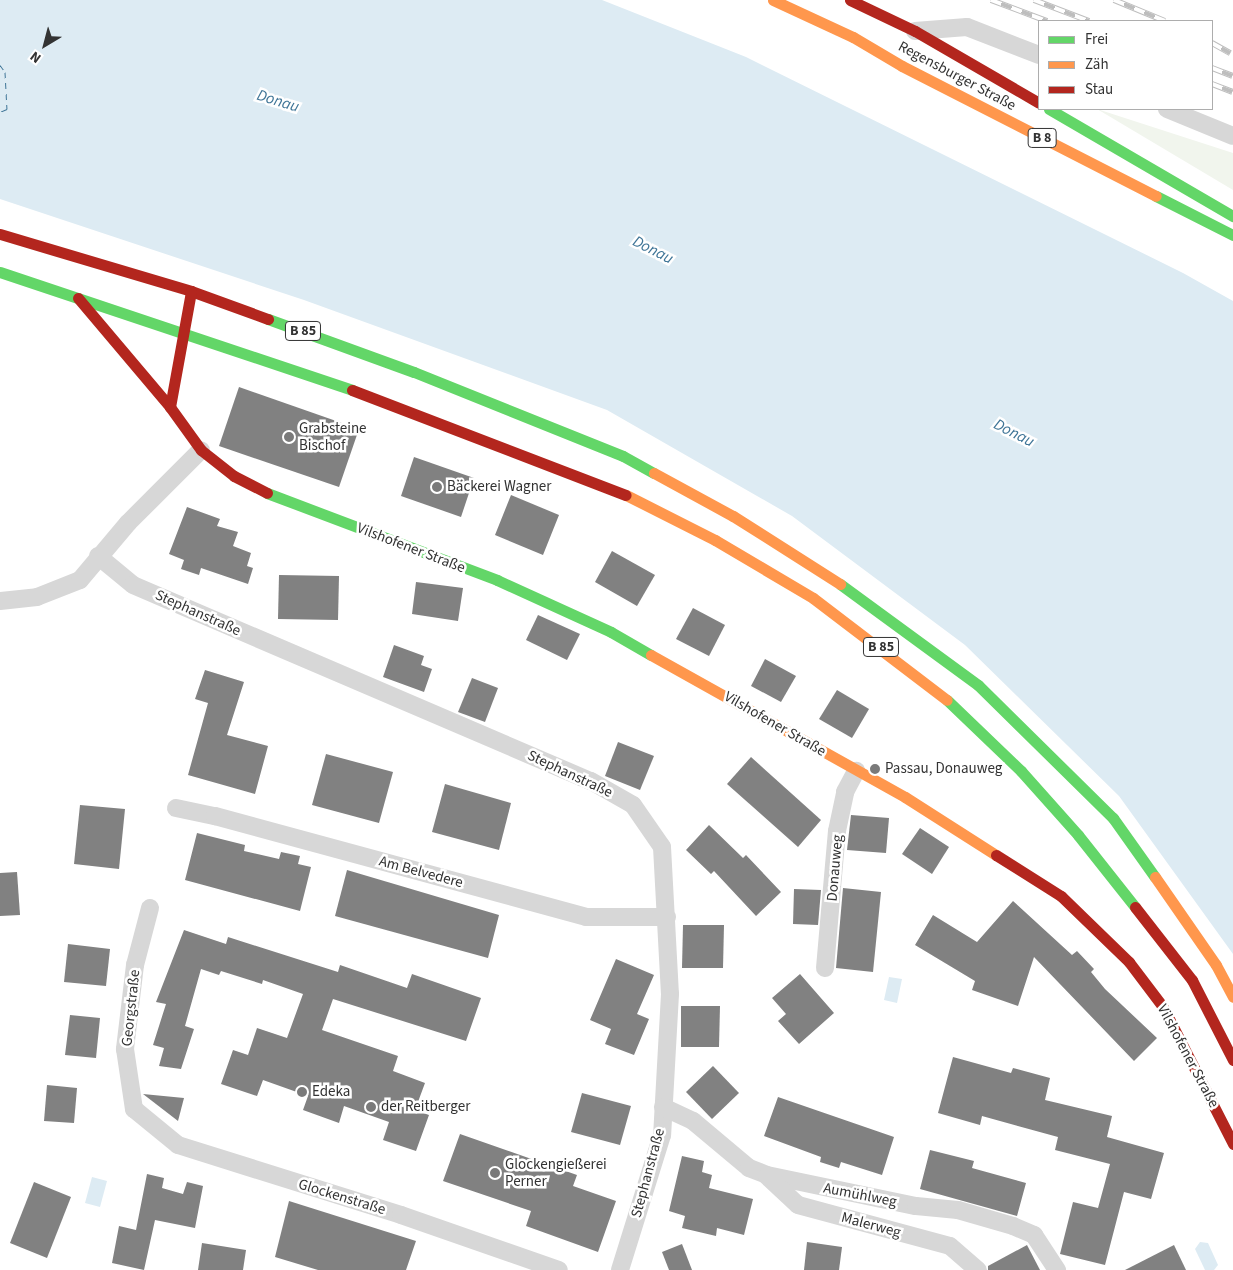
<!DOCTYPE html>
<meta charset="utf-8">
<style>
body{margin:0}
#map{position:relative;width:1233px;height:1270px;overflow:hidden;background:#fff;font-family:"Source Sans 3",sans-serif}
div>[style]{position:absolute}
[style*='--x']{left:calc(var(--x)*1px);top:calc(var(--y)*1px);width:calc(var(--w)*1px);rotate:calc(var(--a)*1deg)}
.green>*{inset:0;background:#f1f5ed}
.water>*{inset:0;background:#ddebf3}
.ferry>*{height:1px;margin-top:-0.5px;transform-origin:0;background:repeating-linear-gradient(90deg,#3f7597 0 6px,transparent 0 11px)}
.building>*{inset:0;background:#818181}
.street>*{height:18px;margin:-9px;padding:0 9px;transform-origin:9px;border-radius:9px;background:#d7d7d7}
.fast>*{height:11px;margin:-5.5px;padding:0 5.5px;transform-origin:5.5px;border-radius:5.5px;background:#63d668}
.slow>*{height:11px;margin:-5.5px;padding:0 5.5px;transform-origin:5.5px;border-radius:5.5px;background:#ff974d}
.jam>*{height:11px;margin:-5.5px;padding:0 5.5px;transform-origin:5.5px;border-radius:5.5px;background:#b3261e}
.rail>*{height:5.5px;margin-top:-2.75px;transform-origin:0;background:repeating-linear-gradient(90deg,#fff 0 11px,#bebebe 0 22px);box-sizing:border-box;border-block:1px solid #bebebe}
.dots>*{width:14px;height:14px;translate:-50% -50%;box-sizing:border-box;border:2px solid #fff;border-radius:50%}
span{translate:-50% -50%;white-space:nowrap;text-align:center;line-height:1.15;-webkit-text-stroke:5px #fff;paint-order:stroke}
.shield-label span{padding:1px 4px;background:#fff;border:1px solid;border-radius:4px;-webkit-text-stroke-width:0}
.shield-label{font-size:14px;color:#333;font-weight:700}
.street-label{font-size:15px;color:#333}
.poi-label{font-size:15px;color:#333}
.left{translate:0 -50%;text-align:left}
.water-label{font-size:16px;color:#3f7597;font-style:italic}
.legend{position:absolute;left:1038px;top:20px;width:175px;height:90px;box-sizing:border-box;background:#fff;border:1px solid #adadad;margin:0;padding:6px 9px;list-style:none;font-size:15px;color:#333}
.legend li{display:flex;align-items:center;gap:10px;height:25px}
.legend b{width:25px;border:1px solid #adadad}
.north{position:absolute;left:20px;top:20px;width:50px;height:50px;-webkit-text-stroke:4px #fff;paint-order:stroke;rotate:217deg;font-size:14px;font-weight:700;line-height:20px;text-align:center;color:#333}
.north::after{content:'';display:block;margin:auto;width:18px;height:22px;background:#333;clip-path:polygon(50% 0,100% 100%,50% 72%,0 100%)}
</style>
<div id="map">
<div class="green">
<i style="clip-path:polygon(1097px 109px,1233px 153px,1233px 190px)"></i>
</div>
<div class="water">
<i style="clip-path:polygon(0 0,602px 0,746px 57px,1183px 273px,1233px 301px,1233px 954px,1119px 796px,965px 645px,792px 516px,607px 410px,304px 300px,0 199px)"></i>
<i style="clip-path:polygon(889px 977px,902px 979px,897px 1003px,884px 1000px)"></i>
<i style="clip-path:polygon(92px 1177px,107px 1181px,100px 1207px,85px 1203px)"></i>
<i style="clip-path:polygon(1200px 1242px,1208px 1243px,1218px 1265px,1214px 1270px,1205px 1270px,1195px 1249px)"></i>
</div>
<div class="ferry">
<i style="--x:0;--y:65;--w:9;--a:54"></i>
<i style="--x:5;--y:72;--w:37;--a:87"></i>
<i style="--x:7;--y:109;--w:8;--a:157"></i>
</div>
<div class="building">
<i style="clip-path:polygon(239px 387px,359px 429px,339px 487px,219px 446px)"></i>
<i style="clip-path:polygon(414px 457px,474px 478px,461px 517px,401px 496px)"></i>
<i style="clip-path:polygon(511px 495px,559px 515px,543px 555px,495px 535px)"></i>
<i style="clip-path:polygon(187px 507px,220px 519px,217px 526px,238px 532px,233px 546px,251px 553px,247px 566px,253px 568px,248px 584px,201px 568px,199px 575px,181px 569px,184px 560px,169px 554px)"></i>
<i style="clip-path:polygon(612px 551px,655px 575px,637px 606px,595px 582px)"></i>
<i style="clip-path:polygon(279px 575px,339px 576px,338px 620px,278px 619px)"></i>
<i style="clip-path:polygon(416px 582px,463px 588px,458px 621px,412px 614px)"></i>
<i style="clip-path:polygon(693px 608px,725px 625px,709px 656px,676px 639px)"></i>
<i style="clip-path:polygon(538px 615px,580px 634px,567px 660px,526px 640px)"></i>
<i style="clip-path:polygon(394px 645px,424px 656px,421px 665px,432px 669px,424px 692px,383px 677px)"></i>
<i style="clip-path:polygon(765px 659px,796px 676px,781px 702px,751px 686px)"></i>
<i style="clip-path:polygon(205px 670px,244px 682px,227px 735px,268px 746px,255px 794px,188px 775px,208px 703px,195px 699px)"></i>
<i style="clip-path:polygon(472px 678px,498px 688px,485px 722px,458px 712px)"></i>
<i style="clip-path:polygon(837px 690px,869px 709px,852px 738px,819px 719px)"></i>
<i style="clip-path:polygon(618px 742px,654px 756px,640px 790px,605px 776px)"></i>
<i style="clip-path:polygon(326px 754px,393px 772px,379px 823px,312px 805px)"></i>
<i style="clip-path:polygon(751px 757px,821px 820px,798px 847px,727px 784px)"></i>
<i style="clip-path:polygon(445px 784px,511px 803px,499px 850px,432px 832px)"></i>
<i style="clip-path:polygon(80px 805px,125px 809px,119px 869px,74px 864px)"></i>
<i style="clip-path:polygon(851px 815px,889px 818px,886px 853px,847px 850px)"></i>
<i style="clip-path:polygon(709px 825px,743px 858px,746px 855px,781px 892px,756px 916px,714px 871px,711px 874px,686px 850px)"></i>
<i style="clip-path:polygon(920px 828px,949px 847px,932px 874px,902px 854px)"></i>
<i style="clip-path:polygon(197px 833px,245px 845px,244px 851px,279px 859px,281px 852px,300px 856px,298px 864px,311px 867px,300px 911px,185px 880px)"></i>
<i style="clip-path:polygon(347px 870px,499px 915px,488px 958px,335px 916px)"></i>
<i style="clip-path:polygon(17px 872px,20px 915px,0 916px,0 873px)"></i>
<i style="clip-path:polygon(843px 888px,881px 892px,873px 972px,836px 968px)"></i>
<i style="clip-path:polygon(794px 889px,821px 890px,818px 925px,793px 924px)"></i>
<i style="clip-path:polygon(1013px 901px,1072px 955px,1077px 951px,1094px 969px,1091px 972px,1105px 989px,1157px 1038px,1134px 1061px,1034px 957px,1018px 1006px,972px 990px,975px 981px,915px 945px,933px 915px,977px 942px)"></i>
<i style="clip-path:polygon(683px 925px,724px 925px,723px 968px,682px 968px)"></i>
<i style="clip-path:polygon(184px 930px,226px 944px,228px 937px,338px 972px,340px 965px,407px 988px,412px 974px,481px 998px,466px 1041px,333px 999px,322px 1030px,398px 1056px,393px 1071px,425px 1083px,415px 1110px,429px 1115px,416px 1151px,383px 1140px,389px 1122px,344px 1106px,339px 1123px,303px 1110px,308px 1096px,263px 1080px,257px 1096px,221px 1084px,233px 1050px,248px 1055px,257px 1028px,287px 1038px,303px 994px,263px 980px,262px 984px,221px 971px,219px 975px,201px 969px,185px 1026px,194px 1029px,181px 1069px,159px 1066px,164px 1048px,153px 1045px,166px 1004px,156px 1002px)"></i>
<i style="clip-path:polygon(68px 944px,110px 949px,106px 986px,64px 982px)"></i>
<i style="clip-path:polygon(616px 959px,654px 975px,637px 1014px,649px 1019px,634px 1055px,605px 1044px,611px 1029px,590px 1020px)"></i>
<i style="clip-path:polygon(800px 974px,834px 1013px,799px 1044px,778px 1021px,786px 1014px,772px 998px)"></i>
<i style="clip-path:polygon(681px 1006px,720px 1006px,719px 1047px,681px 1047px)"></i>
<i style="clip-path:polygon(70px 1015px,100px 1018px,96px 1058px,65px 1055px)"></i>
<i style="clip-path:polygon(953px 1057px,1011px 1073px,1013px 1068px,1050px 1078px,1045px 1100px,1112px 1116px,1107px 1137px,1164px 1153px,1151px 1199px,1124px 1192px,1105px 1265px,1060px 1254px,1073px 1202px,1098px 1208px,1110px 1164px,1055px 1150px,1058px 1137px,982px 1116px,980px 1125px,938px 1113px)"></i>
<i style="clip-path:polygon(713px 1066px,739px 1093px,712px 1119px,686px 1092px)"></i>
<i style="clip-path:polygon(47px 1085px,77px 1088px,74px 1123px,44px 1121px)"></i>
<i style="clip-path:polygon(582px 1093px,631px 1106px,620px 1145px,571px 1132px)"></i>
<i style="clip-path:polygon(143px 1094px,184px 1098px,178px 1121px)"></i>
<i style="clip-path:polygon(778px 1097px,894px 1137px,882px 1175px,841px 1162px,839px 1168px,820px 1162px,821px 1157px,764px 1136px)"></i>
<i style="clip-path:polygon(460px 1134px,577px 1175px,573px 1186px,616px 1201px,598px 1252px,526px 1226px,531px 1211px,443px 1181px)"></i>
<i style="clip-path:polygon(930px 1150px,974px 1161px,972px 1168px,1026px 1183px,1017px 1216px,920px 1189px)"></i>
<i style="clip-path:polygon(682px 1156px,704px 1161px,702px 1172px,712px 1175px,709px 1188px,753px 1199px,744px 1235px,717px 1228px,716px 1236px,682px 1228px,685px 1216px,669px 1211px)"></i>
<i style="clip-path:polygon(147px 1174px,164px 1178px,162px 1188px,183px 1194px,187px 1182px,203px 1186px,195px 1228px,155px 1220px,144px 1270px,112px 1263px,119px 1226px,136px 1230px)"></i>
<i style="clip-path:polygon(34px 1182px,71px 1197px,47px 1258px,10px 1243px)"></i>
<i style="clip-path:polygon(289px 1201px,416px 1241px,406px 1270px,318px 1270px,275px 1257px)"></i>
<i style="clip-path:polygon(807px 1242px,842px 1247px,839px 1270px,804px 1270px)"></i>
<i style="clip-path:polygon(202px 1243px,246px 1250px,243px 1270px,198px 1270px)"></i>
<i style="clip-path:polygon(682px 1244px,692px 1270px,669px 1270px,662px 1252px)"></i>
<i style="clip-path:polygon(1027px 1245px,1040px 1270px,988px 1270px,988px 1266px)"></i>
<i style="clip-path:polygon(1174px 1245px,1186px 1270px,1125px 1270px)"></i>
</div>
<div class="street">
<i style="--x:915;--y:31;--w:52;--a:-4.4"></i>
<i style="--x:967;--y:27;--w:77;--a:21.3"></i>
<i style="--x:1167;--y:109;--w:71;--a:22.2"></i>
<i style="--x:98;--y:556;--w:45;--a:39.6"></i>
<i style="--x:133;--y:585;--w:498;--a:23.2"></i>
<i style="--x:591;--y:781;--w:48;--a:29.7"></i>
<i style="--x:633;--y:805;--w:51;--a:55.4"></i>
<i style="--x:662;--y:847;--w:147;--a:86.9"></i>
<i style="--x:670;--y:994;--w:141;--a:93.2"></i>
<i style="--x:662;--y:1135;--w:141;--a:107.3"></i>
<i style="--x:0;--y:601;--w:37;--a:-6"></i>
<i style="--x:37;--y:597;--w:46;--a:-21.6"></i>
<i style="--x:80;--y:580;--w:75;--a:-49.9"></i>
<i style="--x:128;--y:523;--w:103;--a:-45"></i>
<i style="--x:176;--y:808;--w:40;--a:12"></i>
<i style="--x:215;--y:816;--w:385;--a:15.2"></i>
<i style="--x:586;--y:917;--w:81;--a:0"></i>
<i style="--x:150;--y:908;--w:59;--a:104.7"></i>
<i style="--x:135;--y:965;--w:85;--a:96.8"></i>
<i style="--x:125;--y:1049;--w:61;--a:81.5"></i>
<i style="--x:134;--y:1109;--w:57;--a:39.3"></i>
<i style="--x:178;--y:1145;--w:234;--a:17.4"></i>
<i style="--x:401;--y:1215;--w:167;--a:19.2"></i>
<i style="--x:825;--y:968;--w:138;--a:-85"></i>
<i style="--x:837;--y:831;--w:40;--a:-78"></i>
<i style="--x:845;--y:792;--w:24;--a:-62"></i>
<i style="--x:663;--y:1107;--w:33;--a:25"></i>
<i style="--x:693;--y:1121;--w:73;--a:40"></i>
<i style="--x:749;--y:1168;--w:19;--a:21"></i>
<i style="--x:767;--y:1175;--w:152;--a:11.8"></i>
<i style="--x:916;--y:1206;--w:42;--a:5.4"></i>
<i style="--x:958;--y:1210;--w:57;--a:16.2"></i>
<i style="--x:1013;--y:1226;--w:23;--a:23"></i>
<i style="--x:1034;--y:1235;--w:42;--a:56.7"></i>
<i style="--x:767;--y:1176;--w:42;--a:43.1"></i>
<i style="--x:798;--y:1205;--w:157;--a:15.1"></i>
<i style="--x:950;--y:1246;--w:37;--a:41"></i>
</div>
<div class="fast">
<i style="--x:1049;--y:109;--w:213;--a:30.2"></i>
<i style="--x:1156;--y:196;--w:86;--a:26.9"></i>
<i style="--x:0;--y:272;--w:371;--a:18.5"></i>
<i style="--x:268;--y:319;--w:155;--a:20"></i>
<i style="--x:414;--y:372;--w:225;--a:21.9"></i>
<i style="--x:623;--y:456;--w:35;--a:29"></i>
<i style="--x:267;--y:493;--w:246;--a:20.7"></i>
<i style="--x:497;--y:580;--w:125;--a:24.5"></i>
<i style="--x:611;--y:632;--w:46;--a:29.9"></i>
<i style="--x:840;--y:584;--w:171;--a:36.2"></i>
<i style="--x:978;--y:685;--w:190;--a:44.6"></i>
<i style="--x:1113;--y:818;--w:72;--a:54.6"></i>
<i style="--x:947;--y:700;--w:103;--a:43.8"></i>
<i style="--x:1021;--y:771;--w:86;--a:48.3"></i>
<i style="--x:1078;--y:835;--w:92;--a:51.6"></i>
</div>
<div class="slow">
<i style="--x:773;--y:0;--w:88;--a:24.8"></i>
<i style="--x:853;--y:37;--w:57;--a:30.6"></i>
<i style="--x:902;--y:66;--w:285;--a:27.1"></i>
<i style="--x:654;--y:473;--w:90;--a:28.6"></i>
<i style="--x:733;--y:516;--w:127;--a:32.4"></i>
<i style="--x:626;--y:495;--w:100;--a:26.8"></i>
<i style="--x:715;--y:540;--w:114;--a:30.6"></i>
<i style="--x:813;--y:598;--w:168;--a:37.3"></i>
<i style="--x:651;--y:655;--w:291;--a:29.2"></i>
<i style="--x:905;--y:797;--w:108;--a:32.5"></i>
<i style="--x:1155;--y:877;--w:107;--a:55.3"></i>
<i style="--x:1216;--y:965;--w:36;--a:62"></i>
</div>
<div class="jam">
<i style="--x:850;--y:0;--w:72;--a:25.5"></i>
<i style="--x:915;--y:31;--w:143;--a:30.1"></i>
<i style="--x:0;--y:234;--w:199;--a:16.6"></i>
<i style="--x:191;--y:291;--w:82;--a:20"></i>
<i style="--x:78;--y:298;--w:143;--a:49.8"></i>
<i style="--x:170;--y:407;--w:53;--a:54.2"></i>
<i style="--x:201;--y:450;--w:42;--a:38.2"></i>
<i style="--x:234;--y:476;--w:37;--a:27"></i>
<i style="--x:352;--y:390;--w:293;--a:21"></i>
<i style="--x:170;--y:407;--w:118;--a:-79.7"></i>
<i style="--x:996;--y:855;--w:77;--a:32.2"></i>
<i style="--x:1061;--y:896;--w:95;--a:44.1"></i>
<i style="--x:1129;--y:962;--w:56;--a:52.9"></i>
<i style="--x:1163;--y:1007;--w:154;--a:62.9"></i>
<i style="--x:1135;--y:907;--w:93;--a:52"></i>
<i style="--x:1192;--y:980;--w:90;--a:62.9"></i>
</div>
<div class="rail">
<i style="--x:991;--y:0;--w:60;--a:20.6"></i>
<i style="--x:1034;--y:0;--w:59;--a:20.9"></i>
<i style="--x:1114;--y:0;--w:55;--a:22.4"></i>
<i style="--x:1212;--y:43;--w:21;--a:29"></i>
<i style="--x:1212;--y:68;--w:22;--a:21"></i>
<i style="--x:1212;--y:84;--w:22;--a:21"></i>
</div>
<div class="dots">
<i style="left:289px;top:437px;background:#7a7a7a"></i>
<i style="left:437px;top:487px;background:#7a7a7a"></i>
<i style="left:875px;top:769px;background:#7a7a7a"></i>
<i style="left:302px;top:1092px;background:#7a7a7a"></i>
<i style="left:371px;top:1107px;background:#7a7a7a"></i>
<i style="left:495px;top:1173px;background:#7a7a7a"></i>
</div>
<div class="shield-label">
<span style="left:1042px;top:138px">B 8</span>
<span style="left:303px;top:331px">B 85</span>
<span style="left:881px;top:647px">B 85</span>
</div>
<div class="street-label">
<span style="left:957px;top:76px;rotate:28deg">Regensburger Straße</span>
<span style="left:411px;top:548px;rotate:21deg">Vilshofener Straße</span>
<span style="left:198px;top:613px;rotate:24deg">Stephanstraße</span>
<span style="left:775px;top:724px;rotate:30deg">Vilshofener Straße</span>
<span style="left:570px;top:774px;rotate:25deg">Stephanstraße</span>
<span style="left:835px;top:868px;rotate:-85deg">Donauweg</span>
<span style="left:421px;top:872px;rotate:15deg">Am Belvedere</span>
<span style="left:131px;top:1008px;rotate:-84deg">Georgstraße</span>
<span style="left:1188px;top:1056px;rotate:62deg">Vilshofener Straße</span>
<span style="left:648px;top:1173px;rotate:-75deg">Stephanstraße</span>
<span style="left:860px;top:1195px;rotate:11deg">Aumühlweg</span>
<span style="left:342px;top:1197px;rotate:17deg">Glockenstraße</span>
<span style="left:871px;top:1225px;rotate:15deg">Malerweg</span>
</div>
<div class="poi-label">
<span class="left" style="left:299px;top:437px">Grabsteine<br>Bischof</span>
<span class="left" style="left:447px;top:487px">Bäckerei Wagner</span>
<span class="left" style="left:885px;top:769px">Passau, Donauweg</span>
<span class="left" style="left:312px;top:1092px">Edeka</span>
<span class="left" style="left:381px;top:1107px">der Reitberger</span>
<span class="left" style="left:505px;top:1173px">Glockengießerei<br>Perner</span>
</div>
<div class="water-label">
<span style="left:278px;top:101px;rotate:17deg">Donau</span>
<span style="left:653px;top:250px;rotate:27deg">Donau</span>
<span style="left:1014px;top:433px;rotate:27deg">Donau</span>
</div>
<ul class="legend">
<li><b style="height:6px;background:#63d668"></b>Frei</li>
<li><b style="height:6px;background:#ff974d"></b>Zäh</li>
<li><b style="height:6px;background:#b3261e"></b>Stau</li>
</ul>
<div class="north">N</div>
</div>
